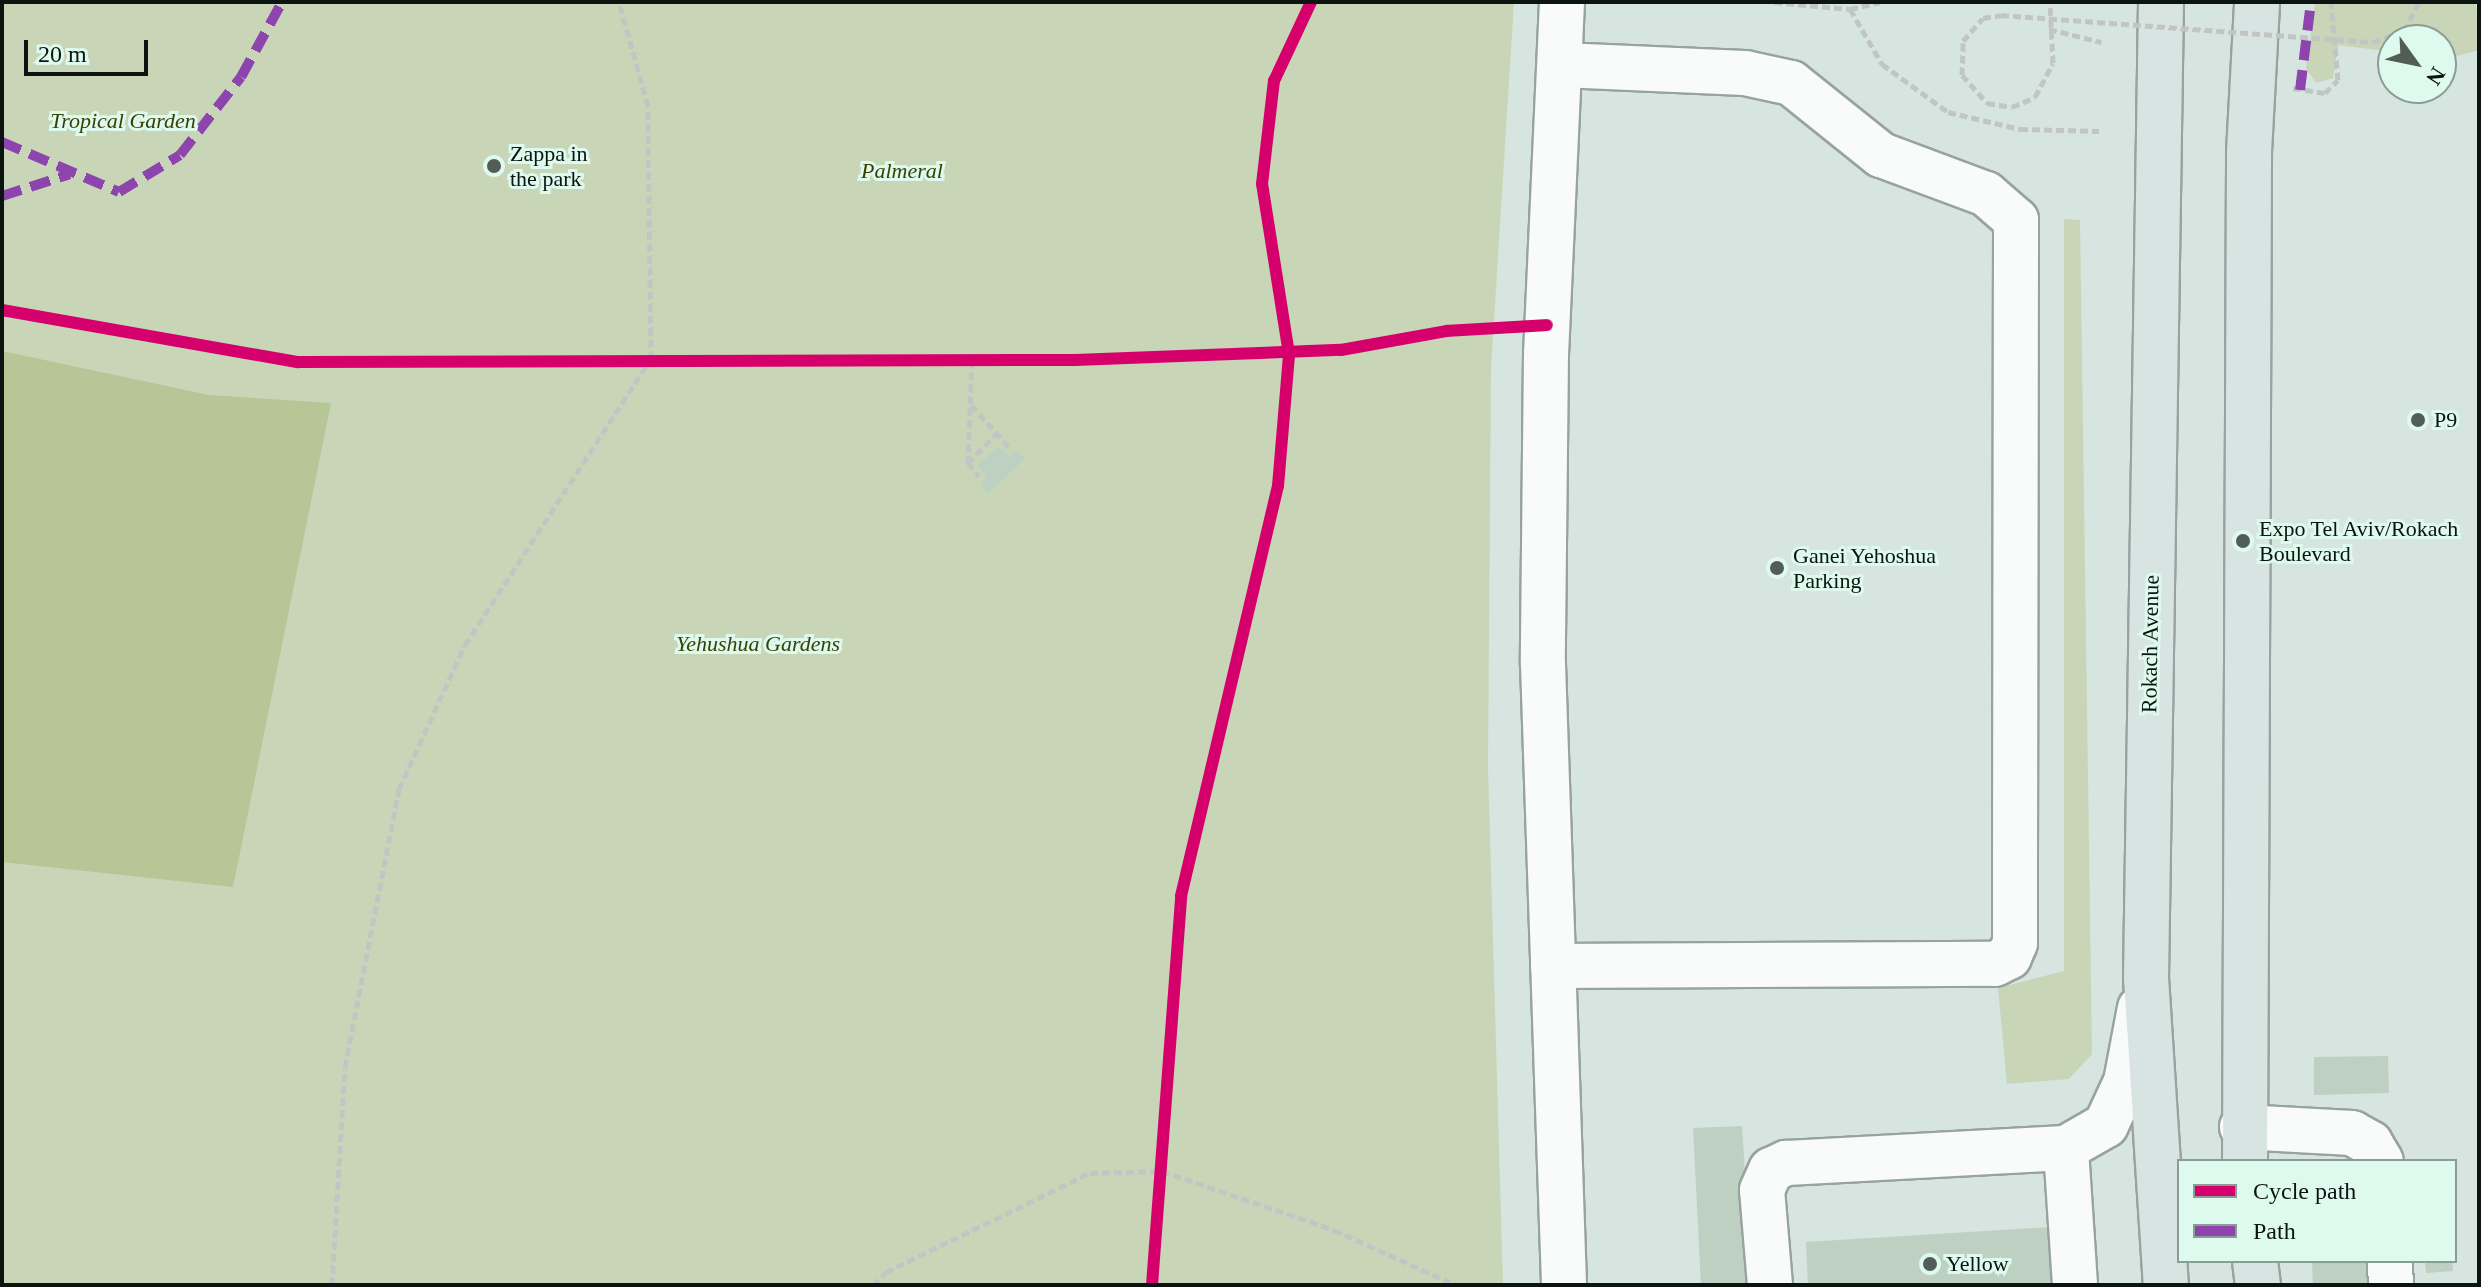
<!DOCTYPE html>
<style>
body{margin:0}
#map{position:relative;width:2481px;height:1287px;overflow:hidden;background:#d6e5df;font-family:Georgia,serif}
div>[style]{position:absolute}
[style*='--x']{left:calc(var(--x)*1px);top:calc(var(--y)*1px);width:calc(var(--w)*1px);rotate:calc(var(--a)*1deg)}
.green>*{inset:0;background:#c8d6b7}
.forest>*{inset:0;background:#b6c696}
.building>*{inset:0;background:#bed0c1}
.path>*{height:5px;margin-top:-2.5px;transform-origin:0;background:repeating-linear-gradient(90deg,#c1c6c4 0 8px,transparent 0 12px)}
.roads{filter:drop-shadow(2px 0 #98a39f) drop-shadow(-2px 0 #98a39f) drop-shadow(0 2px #98a39f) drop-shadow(0 -2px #98a39f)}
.minor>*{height:44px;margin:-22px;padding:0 22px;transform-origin:22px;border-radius:22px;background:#f9fbfa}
.major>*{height:44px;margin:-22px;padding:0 22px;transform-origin:22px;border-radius:22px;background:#d7e4e2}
.path-bridge>*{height:5px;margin-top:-2.5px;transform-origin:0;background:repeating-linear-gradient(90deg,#c1c6c4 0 8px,transparent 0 12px)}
.quiet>*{height:10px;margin-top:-5px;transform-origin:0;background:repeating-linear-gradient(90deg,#8e44ad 0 20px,transparent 0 30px)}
.cycleway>*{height:12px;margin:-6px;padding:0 6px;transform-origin:6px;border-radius:6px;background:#d6006c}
.dots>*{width:22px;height:22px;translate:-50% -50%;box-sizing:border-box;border:4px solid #def9ed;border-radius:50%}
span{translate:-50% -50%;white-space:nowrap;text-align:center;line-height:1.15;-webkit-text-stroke:6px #def9ed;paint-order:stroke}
.park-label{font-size:22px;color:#384101;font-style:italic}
.poi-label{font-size:22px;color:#0b1410}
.left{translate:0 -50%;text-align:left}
.street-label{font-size:22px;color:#0b1410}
.frame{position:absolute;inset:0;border:4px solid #0b1410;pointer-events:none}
.legend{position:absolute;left:2177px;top:1159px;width:280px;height:104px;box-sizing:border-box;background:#def9ed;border:2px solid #8a9d95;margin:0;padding:10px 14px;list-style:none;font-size:24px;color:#0b1410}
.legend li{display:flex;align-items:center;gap:16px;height:40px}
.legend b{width:40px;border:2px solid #8a9d95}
.north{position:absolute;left:2377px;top:24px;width:80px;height:80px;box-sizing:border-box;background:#def9ed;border:2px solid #8a9d95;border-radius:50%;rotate:123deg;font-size:22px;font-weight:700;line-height:32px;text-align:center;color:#0b1410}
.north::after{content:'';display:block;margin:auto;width:28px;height:36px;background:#525d58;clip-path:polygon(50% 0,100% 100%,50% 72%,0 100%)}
.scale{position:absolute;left:24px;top:40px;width:124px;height:36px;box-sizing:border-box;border:4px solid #0b1410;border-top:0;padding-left:10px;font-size:24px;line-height:28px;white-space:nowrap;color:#0b1410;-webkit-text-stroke:6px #def9ed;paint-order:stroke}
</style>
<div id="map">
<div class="green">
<i style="clip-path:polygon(2px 2px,1514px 2px,1491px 369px,1488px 767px,1503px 1285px,2px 1285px)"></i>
<i style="clip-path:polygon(2315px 2px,2476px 2px,2479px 50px,2457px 56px,2441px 47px,2441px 40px,2393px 40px,2393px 52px,2338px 45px,2333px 78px,2316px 83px,2306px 68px)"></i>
<i style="clip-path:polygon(2064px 219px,2080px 220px,2092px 1054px,2069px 1079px,2007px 1084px,1998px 988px,2064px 971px)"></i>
</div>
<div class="forest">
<i style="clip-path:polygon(2px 351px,209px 395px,331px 403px,233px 887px,2px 862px)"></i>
</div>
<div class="building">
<i style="clip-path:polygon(999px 446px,1009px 456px,1017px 450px,1025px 459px,988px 493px,980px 484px,987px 477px,977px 466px)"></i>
<i style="clip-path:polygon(2388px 1056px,2389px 1093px,2314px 1095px,2314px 1057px)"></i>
<i style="clip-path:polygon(1742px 1126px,1752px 1285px,1701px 1285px,1693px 1128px)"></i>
<i style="clip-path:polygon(2051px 1227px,2054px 1285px,1808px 1285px,1806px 1242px)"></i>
<i style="clip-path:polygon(2312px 1261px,2378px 1261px,2379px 1285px,2313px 1285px)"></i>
<i style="clip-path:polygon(2425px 1261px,2452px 1261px,2453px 1271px,2426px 1273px)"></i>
</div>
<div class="path">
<i style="--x:1774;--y:2;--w:76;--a:5.3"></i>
<i style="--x:1850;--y:9;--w:31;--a:-13"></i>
<i style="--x:1850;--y:9;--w:64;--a:59.8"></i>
<i style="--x:1882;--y:64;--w:82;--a:36"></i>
<i style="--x:1948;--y:112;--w:74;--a:13.3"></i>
<i style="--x:2020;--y:129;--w:79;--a:1.5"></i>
<i style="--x:2049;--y:29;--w:54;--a:14"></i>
<i style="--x:1962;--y:75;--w:38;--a:48"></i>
<i style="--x:1987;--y:103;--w:25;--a:9"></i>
<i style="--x:2012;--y:107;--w:25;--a:-23"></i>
<i style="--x:2035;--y:97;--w:38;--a:-62"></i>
<i style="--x:2053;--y:63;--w:61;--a:-92.8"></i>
<i style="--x:2293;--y:88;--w:32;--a:9"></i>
<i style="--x:2325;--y:93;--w:18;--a:-45"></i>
<i style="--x:2338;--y:80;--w:78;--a:-95.1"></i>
<i style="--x:972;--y:360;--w:103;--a:92.2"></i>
<i style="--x:968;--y:463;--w:17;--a:50"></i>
<i style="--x:971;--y:405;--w:58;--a:47.8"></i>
<i style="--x:968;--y:463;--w:42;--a:-46"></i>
<i style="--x:332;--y:1285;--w:218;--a:-86.6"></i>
<i style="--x:345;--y:1067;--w:283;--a:-79"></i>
<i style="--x:399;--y:789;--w:158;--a:-65.4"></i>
<i style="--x:465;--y:645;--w:341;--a:-57"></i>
<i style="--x:651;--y:359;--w:253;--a:-90.7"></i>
<i style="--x:648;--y:106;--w:108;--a:-105.6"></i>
<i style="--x:873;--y:1285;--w:18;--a:-45"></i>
<i style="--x:886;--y:1272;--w:227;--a:-25.9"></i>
<i style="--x:1090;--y:1173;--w:72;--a:-1.6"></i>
<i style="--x:1162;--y:1171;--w:182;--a:18.9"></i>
<i style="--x:1334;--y:1230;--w:134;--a:24.3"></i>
</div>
<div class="roads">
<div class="minor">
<i style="--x:1562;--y:2;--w:352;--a:92.6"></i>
<i style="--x:1546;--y:354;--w:310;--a:90.6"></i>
<i style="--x:1543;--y:664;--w:621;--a:88.06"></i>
<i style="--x:1553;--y:966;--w:442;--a:-0.3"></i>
<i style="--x:1995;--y:964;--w:16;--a:-27"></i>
<i style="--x:2009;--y:957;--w:15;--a:-67"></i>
<i style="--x:2015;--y:943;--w:76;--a:-90"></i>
<i style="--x:2015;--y:867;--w:647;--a:-89.91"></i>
<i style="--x:2016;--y:220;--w:40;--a:-139"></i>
<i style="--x:1986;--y:194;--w:112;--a:-159.6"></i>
<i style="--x:1881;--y:155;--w:115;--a:-141.3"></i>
<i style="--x:1791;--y:83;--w:47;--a:-167.7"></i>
<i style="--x:1745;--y:73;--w:184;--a:-177.5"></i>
<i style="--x:2242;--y:1127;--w:110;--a:3.1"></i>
<i style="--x:2352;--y:1133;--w:21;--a:29"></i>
<i style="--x:2370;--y:1143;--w:21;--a:59"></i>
<i style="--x:2390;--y:1261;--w:24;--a:88"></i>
<i style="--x:1770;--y:1285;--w:95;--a:-94.8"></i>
<i style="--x:1762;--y:1190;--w:22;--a:-66"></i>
<i style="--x:1771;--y:1170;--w:17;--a:-25"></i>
<i style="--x:1786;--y:1163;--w:280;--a:-3.1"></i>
<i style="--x:2075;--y:1285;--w:137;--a:-93.8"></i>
<i style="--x:2066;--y:1148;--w:46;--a:-29.9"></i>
<i style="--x:2106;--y:1125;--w:47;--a:-65.1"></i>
<i style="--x:2126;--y:1082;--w:75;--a:-79.3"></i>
</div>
<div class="major">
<i style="--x:2161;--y:2;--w:976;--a:90.88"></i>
<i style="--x:2146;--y:978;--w:308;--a:86.3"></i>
<i style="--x:2245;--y:1161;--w:1009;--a:-89.77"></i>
<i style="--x:2249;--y:152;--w:150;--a:-86.9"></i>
<i style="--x:2255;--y:1261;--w:24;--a:83"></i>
</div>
</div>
<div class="path-bridge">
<i style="--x:1962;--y:75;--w:34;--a:-88"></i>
<i style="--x:1963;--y:41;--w:30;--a:-49"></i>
<i style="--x:1983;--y:18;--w:18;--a:-9"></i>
<i style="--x:2001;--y:15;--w:373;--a:4.2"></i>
<i style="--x:2373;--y:42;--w:33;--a:-20"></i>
<i style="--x:2404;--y:31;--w:33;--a:-63"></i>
</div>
<div class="quiet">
<i style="--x:2300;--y:90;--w:89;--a:-82.9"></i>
<i style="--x:2;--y:142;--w:127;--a:23.1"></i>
<i style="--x:119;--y:192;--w:71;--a:-31.2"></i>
<i style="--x:180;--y:155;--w:99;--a:-52"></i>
<i style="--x:241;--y:77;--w:85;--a:-61.3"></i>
<i style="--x:2;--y:196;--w:71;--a:-17.9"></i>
</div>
<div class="cycleway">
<i style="--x:2;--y:310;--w:301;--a:10"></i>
<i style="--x:298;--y:362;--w:777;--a:-0.15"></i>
<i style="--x:1075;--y:360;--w:266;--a:-2.2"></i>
<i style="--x:1341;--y:350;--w:108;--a:-10.2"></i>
<i style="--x:1447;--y:331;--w:100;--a:-3.4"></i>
<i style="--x:1152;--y:1285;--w:390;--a:-85.7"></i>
<i style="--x:1181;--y:896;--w:421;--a:-76.7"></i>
<i style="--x:1278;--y:486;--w:132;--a:-85.2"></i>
<i style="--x:1289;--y:354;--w:172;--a:-99"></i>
<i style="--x:1262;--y:184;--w:104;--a:-83.4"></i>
<i style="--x:1274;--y:81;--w:87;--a:-64.9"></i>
</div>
<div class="dots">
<i style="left:494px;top:166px;background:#525d58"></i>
<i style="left:2418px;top:420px;background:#525d58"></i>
<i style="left:2243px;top:541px;background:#525d58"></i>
<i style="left:1777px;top:568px;background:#525d58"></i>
<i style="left:1930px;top:1264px;background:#525d58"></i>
</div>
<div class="park-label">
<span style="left:123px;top:121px">Tropical Garden</span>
<span style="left:902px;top:171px">Palmeral</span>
<span style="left:758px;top:644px">Yehushua Gardens</span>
</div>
<div class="poi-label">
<span class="left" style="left:510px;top:166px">Zappa in<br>the park</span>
<span class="left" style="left:2434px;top:420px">P9</span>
<span class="left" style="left:2259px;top:541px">Expo Tel Aviv/Rokach<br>Boulevard</span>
<span class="left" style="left:1793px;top:568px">Ganei Yehoshua<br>Parking</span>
<span class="left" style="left:1946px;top:1264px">Yellow</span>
</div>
<div class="street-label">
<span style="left:2150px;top:644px;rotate:-89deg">Rokach Avenue</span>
</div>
<div class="frame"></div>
<ul class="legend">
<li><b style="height:10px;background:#d6006c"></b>Cycle path</li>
<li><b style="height:10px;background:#8e44ad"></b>Path</li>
</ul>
<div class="north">N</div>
<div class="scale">20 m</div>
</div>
